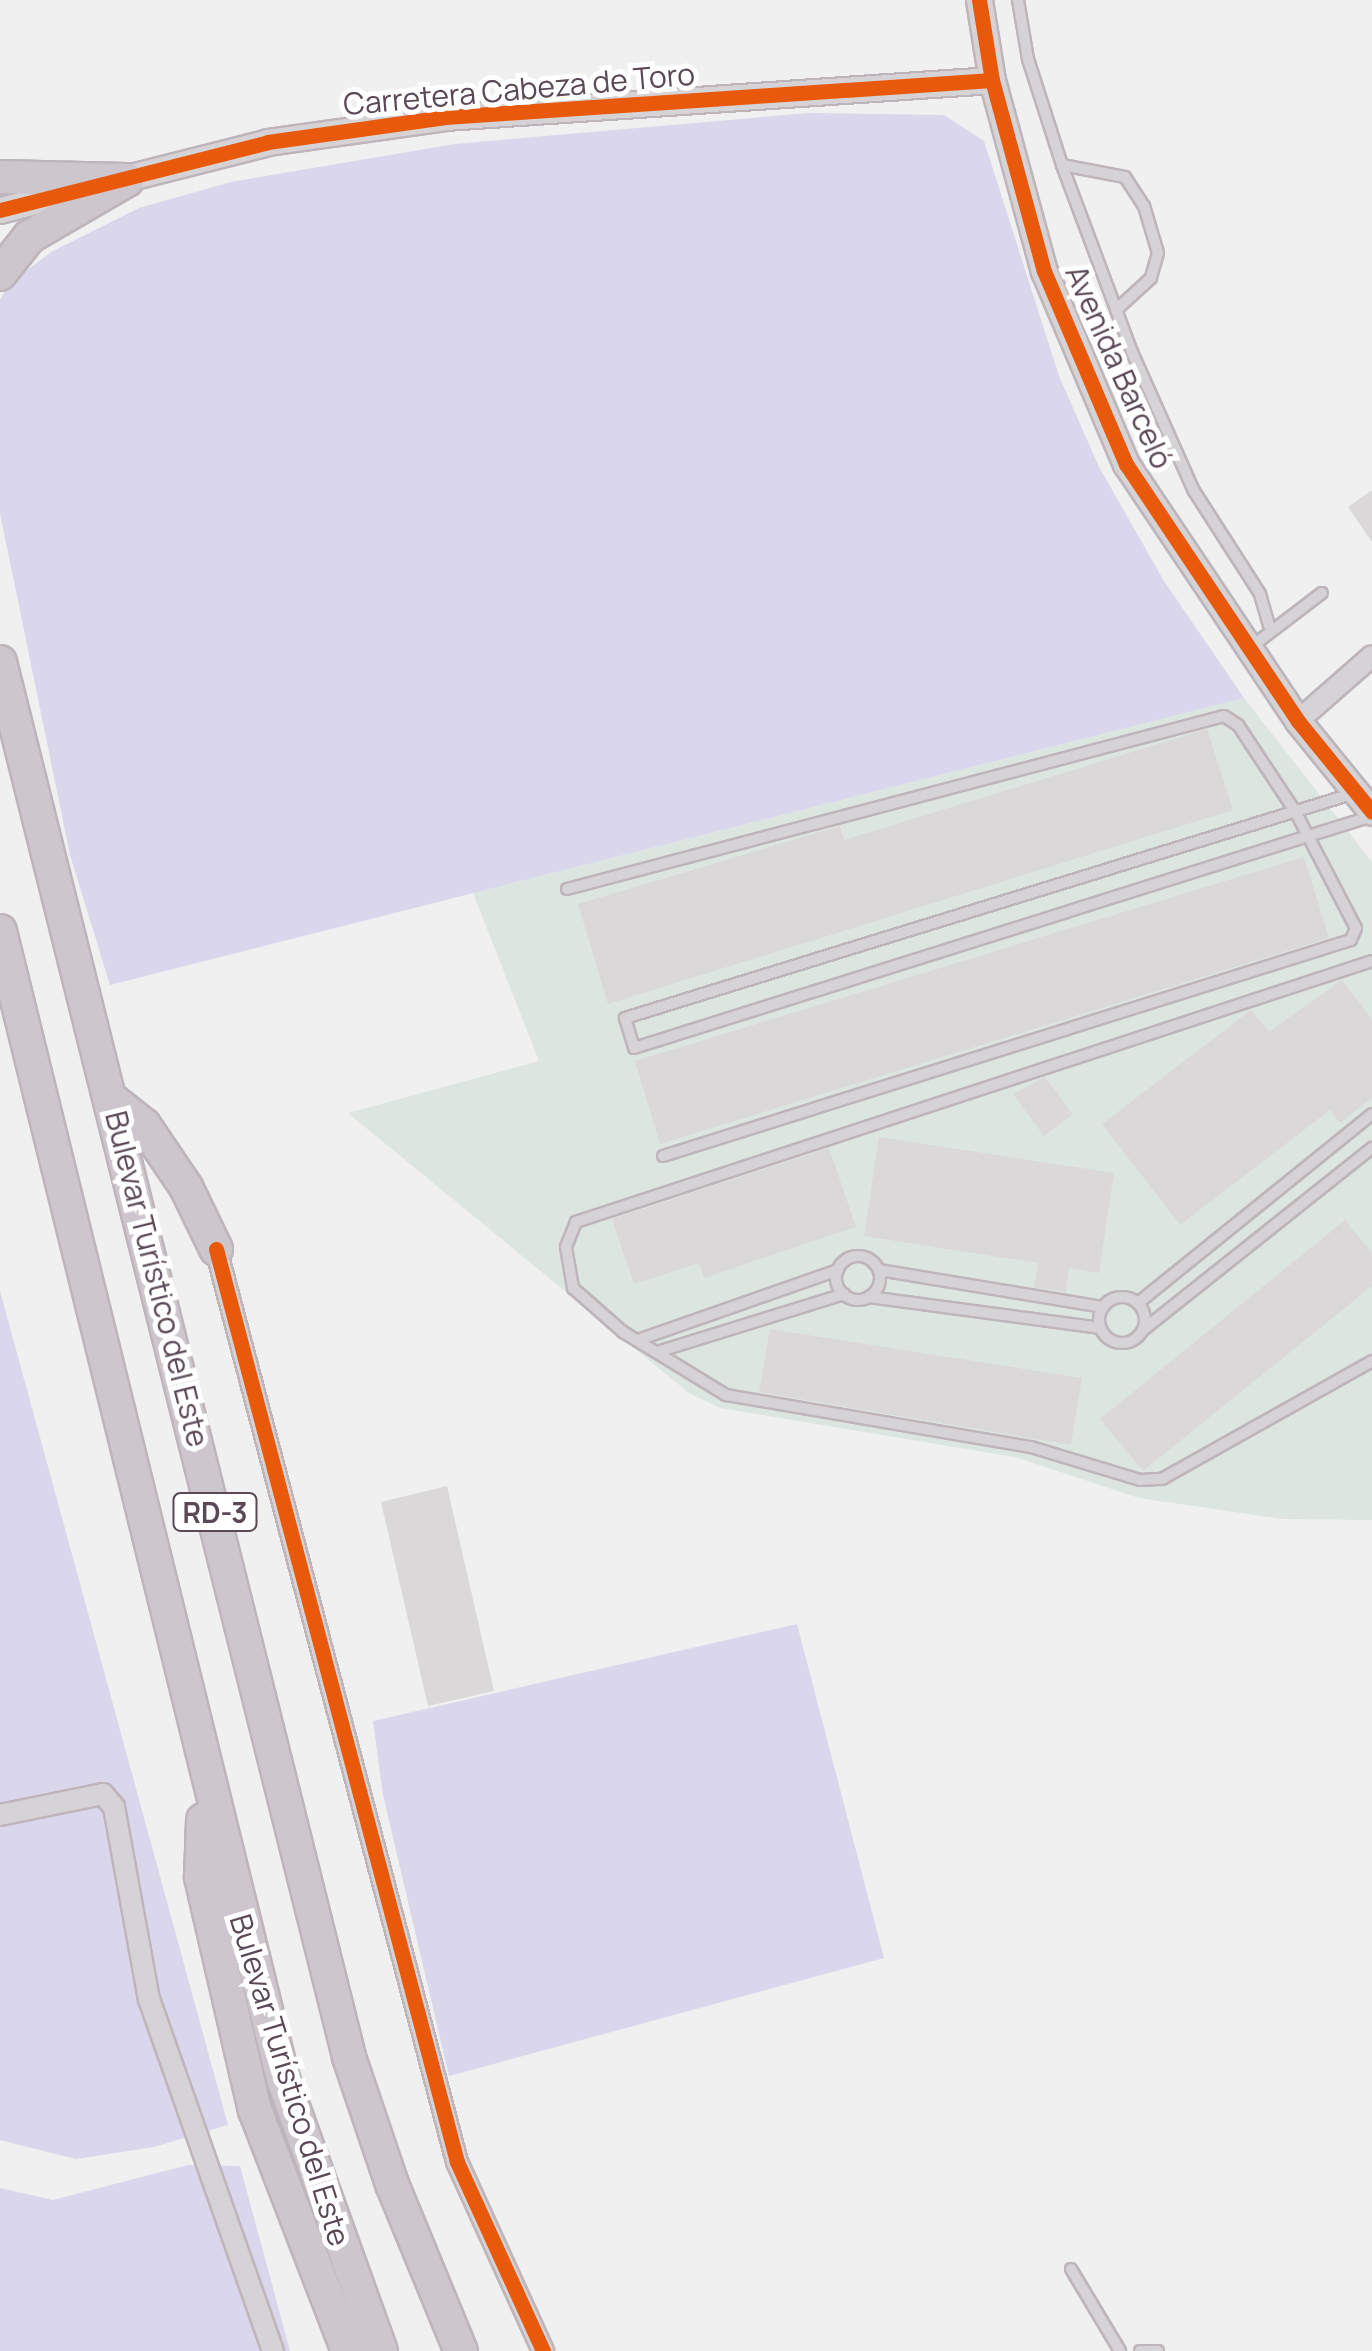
<!DOCTYPE html>
<meta charset="utf-8">
<style>
body{margin:0}
#map{position:relative;width:1372px;height:2351px;overflow:hidden;background:#eff0ef;font-family:Manrope,sans-serif}
div>[style]{position:absolute}
[style*='--x']{left:calc(var(--x)*1px);top:calc(var(--y)*1px);width:calc(var(--w)*1px);rotate:calc(var(--a)*1deg)}
.commercial>*{inset:0;background:#dde5e0}
.green>*{inset:0;background:#dad6ec}
.building>*{inset:0;background:#dbd8d9}
.roads{filter:drop-shadow(2px 0 #beb5bb) drop-shadow(-2px 0 #beb5bb) drop-shadow(0 2px #beb5bb) drop-shadow(0 -2px #beb5bb)}
.service>*{height:10px;margin:-5px;padding:0 5px;transform-origin:5px;border-radius:5px;background:#d6d3d6}
.service>.ring{margin:-5px;padding:0;box-sizing:content-box;background:none;border:10px solid #d6d3d6;border-radius:50%}
.minor>*{height:20px;margin:-10px;padding:0 10px;transform-origin:10px;border-radius:10px;background:#d6d3d6}
.tertiary>*{height:25px;margin:-12.5px;padding:0 12.5px;transform-origin:12.5px;border-radius:12.5px;background:#d6d3d6}
.trunk>*{height:32px;margin:-16px;padding:0 16px;transform-origin:16px;border-radius:16px;background:#cdc6cc}
.cycleway>*{height:15px;margin:-7.5px;padding:0 7.5px;transform-origin:7.5px;border-radius:7.5px;background:#e8590c}
span{translate:-50% -50%;white-space:nowrap;text-align:center;line-height:1.15;-webkit-text-stroke:10px #fff;paint-order:stroke}
.shield-label span{padding:2px 8px;background:#fff;border:2px solid;border-radius:8px;-webkit-text-stroke-width:0}
.shield-label{font-size:28px;color:#5a4855;font-weight:700}
.street-label{font-size:30px;color:#5a4855}
</style>
<div id="map">
<div class="commercial">
<i style="clip-path:polygon(1244px 698px,1372px 862px,1372px 1520px,1283px 1519px,1139px 1498px,1015px 1457px,720px 1408px,689px 1393px,348px 1113px,539px 1061px,473px 893px)"></i>
</div>
<div class="green">
<i style="clip-path:polygon(809px 113px,944px 115px,984px 141px,1059px 376px,1099px 467px,1164px 581px,1244px 698px,110px 985px,70px 855px,0 513px,0 300px,8px 285px,51px 252px,139px 208px,231px 182px,455px 144px)"></i>
<i style="clip-path:polygon(0 1291px,228px 2125px,154px 2147px,76px 2159px,0 2140px)"></i>
<i style="clip-path:polygon(797px 1624px,884px 1958px,449px 2076px,383px 1795px,373px 1721px)"></i>
<i style="clip-path:polygon(188px 2165px,240px 2166px,290px 2351px,0 2351px,0 2188px,53px 2200px)"></i>
</div>
<div class="building">
<i style="clip-path:polygon(1372px 490px,1372px 542px,1348px 507px)"></i>
<i style="clip-path:polygon(1207px 729px,1233px 810px,608px 1004px,578px 904px,840px 826px,844px 840px)"></i>
<i style="clip-path:polygon(1304px 857px,1329px 938px,660px 1144px,635px 1061px)"></i>
<i style="clip-path:polygon(1342px 980px,1372px 1019px,1372px 1098px,1340px 1123px,1330px 1110px,1180px 1225px,1102px 1124px,1251px 1010px,1269px 1032px)"></i>
<i style="clip-path:polygon(1045px 1077px,1073px 1114px,1044px 1136px,1013px 1094px)"></i>
<i style="clip-path:polygon(879px 1137px,1114px 1173px,1099px 1273px,1069px 1268px,1066px 1292px,1034px 1287px,1038px 1263px,864px 1236px)"></i>
<i style="clip-path:polygon(829px 1148px,856px 1227px,704px 1278px,699px 1263px,634px 1284px,612px 1219px)"></i>
<i style="clip-path:polygon(1345px 1220px,1372px 1253px,1372px 1286px,1143px 1471px,1100px 1419px)"></i>
<i style="clip-path:polygon(770px 1329px,1082px 1378px,1071px 1445px,759px 1392px)"></i>
<i style="clip-path:polygon(447px 1486px,494px 1691px,428px 1706px,381px 1502px)"></i>
</div>
<div class="roads">
<div class="service">
<i style="--x:1018;--y:0;--w:60;--a:80.4"></i>
<i style="--x:1028;--y:59;--w:111;--a:72.2"></i>
<i style="--x:1062;--y:165;--w:200;--a:69.5"></i>
<i style="--x:1132;--y:352;--w:152;--a:66"></i>
<i style="--x:1194;--y:491;--w:122;--a:57.3"></i>
<i style="--x:1260;--y:594;--w:37;--a:74"></i>
<i style="--x:1062;--y:165;--w:64;--a:10.8"></i>
<i style="--x:1125;--y:177;--w:35;--a:57"></i>
<i style="--x:1144;--y:206;--w:49;--a:73.4"></i>
<i style="--x:1158;--y:253;--w:26;--a:106"></i>
<i style="--x:1151;--y:278;--w:47;--a:137.6"></i>
<i style="--x:1251;--y:647;--w:89;--a:-37.3"></i>
<i style="--x:1355;--y:793;--w:764;--a:162.87"></i>
<i style="--x:625;--y:1018;--w:31;--a:73"></i>
<i style="--x:634;--y:1048;--w:774;--a:-17.45"></i>
<i style="--x:567;--y:889;--w:679;--a:-14.75"></i>
<i style="--x:1224;--y:716;--w:17;--a:33"></i>
<i style="--x:1238;--y:725;--w:103;--a:56.5"></i>
<i style="--x:1295;--y:811;--w:132;--a:62.5"></i>
<i style="--x:1356;--y:928;--w:13;--a:113"></i>
<i style="--x:1351;--y:940;--w:721;--a:162.57"></i>
<i style="--x:1372;--y:961;--w:838;--a:161.85"></i>
<i style="--x:576;--y:1222;--w:27;--a:112"></i>
<i style="--x:566;--y:1247;--w:42;--a:80.3"></i>
<i style="--x:573;--y:1288;--w:67;--a:41.3"></i>
<i style="--x:623;--y:1332;--w:121;--a:31.5"></i>
<i style="--x:726;--y:1395;--w:309;--a:9.7"></i>
<i style="--x:1031;--y:1447;--w:114;--a:16.8"></i>
<i style="--x:1140;--y:1480;--w:22;--a:-3"></i>
<i style="--x:1162;--y:1479;--w:241;--a:-29.3"></i>
<i class="ring" style="left:836px;top:1256px;width:34px;height:34px"></i>
<i style="--x:879;--y:1270;--w:226;--a:9.4"></i>
<i style="--x:869;--y:1297;--w:234;--a:7.6"></i>
<i class="ring" style="left:1099px;top:1297px;width:36px;height:36px"></i>
<i style="--x:1138;--y:1303;--w:301;--a:-38.9"></i>
<i style="--x:1143;--y:1330;--w:293;--a:-38.5"></i>
<i style="--x:638;--y:1340;--w:212;--a:-19.3"></i>
<i style="--x:657;--y:1352;--w:196;--a:-17.2"></i>
<i style="--x:1071;--y:2269;--w:96;--a:59.1"></i>
<i style="--x:1140;--y:2351;--w:18;--a:0"></i>
</div>
<div class="minor">
<i style="--x:1298;--y:721;--w:98;--a:-41.3"></i>
<i style="--x:216;--y:1249;--w:944;--a:75.21"></i>
<i style="--x:457;--y:2162;--w:208;--a:65.5"></i>
<i style="--x:0;--y:1815;--w:105;--a:-11.5"></i>
<i style="--x:103;--y:1794;--w:17;--a:50"></i>
<i style="--x:114;--y:1807;--w:195;--a:79.7"></i>
<i style="--x:149;--y:1999;--w:373;--a:70.6"></i>
</div>
<div class="tertiary">
<i style="--x:979;--y:0;--w:81;--a:80.8"></i>
<i style="--x:992;--y:80;--w:198;--a:74.8"></i>
<i style="--x:1044;--y:271;--w:210;--a:67"></i>
<i style="--x:1126;--y:464;--w:309;--a:56.2"></i>
<i style="--x:1298;--y:721;--w:117;--a:50.9"></i>
<i style="--x:0;--y:210;--w:276;--a:-14.2"></i>
<i style="--x:268;--y:142;--w:179;--a:-8"></i>
<i style="--x:445;--y:117;--w:548;--a:-3.87"></i>
</div>
<div class="trunk">
<i style="--x:0;--y:177;--w:127;--a:1.4"></i>
<i style="--x:0;--y:274;--w:47;--a:-51.9"></i>
<i style="--x:29;--y:237;--w:113;--a:-30.2"></i>
<i style="--x:0;--y:662;--w:1438;--a:75.95"></i>
<i style="--x:349;--y:2057;--w:134;--a:71.3"></i>
<i style="--x:392;--y:2184;--w:181;--a:67.6"></i>
<i style="--x:0;--y:931;--w:1182;--a:76.15"></i>
<i style="--x:283;--y:2079;--w:289;--a:70.2"></i>
<i style="--x:111;--y:1099;--w:42;--a:38.2"></i>
<i style="--x:144;--y:1125;--w:75;--a:55.9"></i>
<i style="--x:186;--y:1187;--w:69;--a:64.2"></i>
<i style="--x:203;--y:1820;--w:57;--a:92"></i>
<i style="--x:201;--y:1877;--w:239;--a:77"></i>
<i style="--x:255;--y:2110;--w:258;--a:68.9"></i>
</div>
</div>
<div class="cycleway">
<i style="--x:979;--y:0;--w:81;--a:80.8"></i>
<i style="--x:992;--y:80;--w:198;--a:74.8"></i>
<i style="--x:1044;--y:271;--w:210;--a:67"></i>
<i style="--x:1126;--y:464;--w:309;--a:56.2"></i>
<i style="--x:1298;--y:721;--w:117;--a:50.9"></i>
<i style="--x:0;--y:210;--w:276;--a:-14.2"></i>
<i style="--x:268;--y:142;--w:179;--a:-8"></i>
<i style="--x:445;--y:117;--w:548;--a:-3.87"></i>
<i style="--x:216;--y:1249;--w:944;--a:75.21"></i>
<i style="--x:457;--y:2162;--w:208;--a:65.5"></i>
</div>
<div class="shield-label">
<span style="left:215px;top:1512px">RD-3</span>
</div>
<div class="street-label">
<span style="left:519px;top:89px;rotate:-5deg">Carretera Cabeza de Toro</span>
<span style="left:1119px;top:367px;rotate:66deg">Avenida Barceló</span>
<span style="left:157px;top:1279px;rotate:76deg">Bulevar Turístico del Este</span>
<span style="left:290px;top:2080px;rotate:73deg">Bulevar Turístico del Este</span>
</div>
</div>
